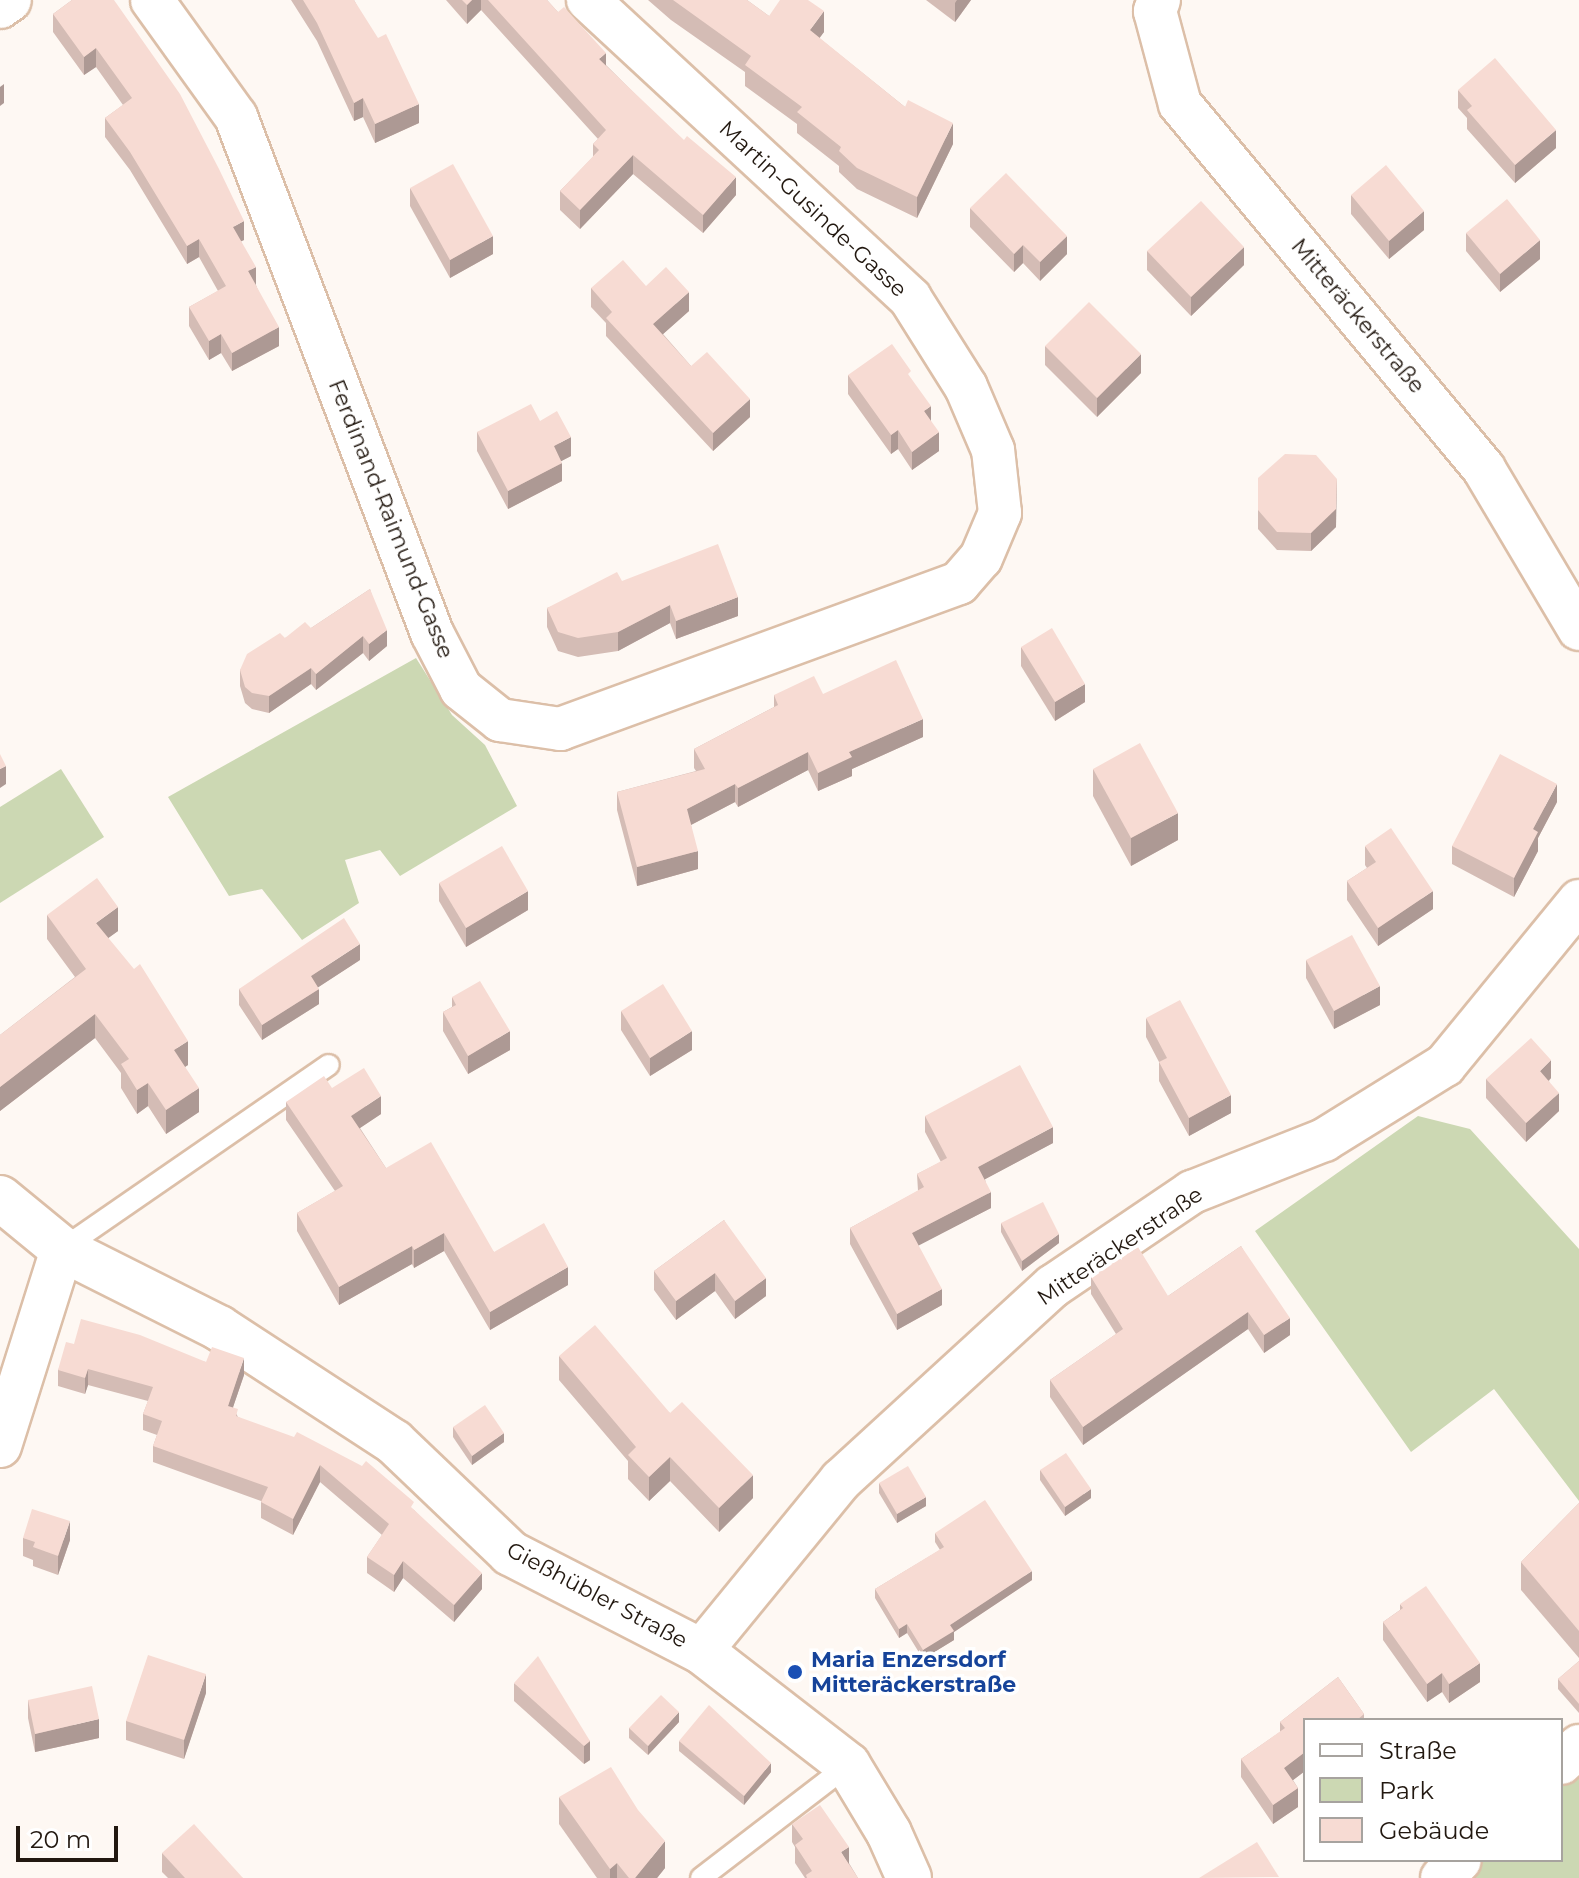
<!DOCTYPE html>
<meta charset="utf-8">
<style>
body{margin:0}
#map{position:relative;width:1579px;height:1878px;overflow:hidden;background:#fef8f3;font-family:Montserrat,sans-serif}
div>[style]{position:absolute}
[style*='--x']{left:calc(var(--x)*1px);top:calc(var(--y)*1px);width:calc(var(--w)*1px);rotate:calc(var(--a)*1deg)}
.green>*{inset:0;background:#ccd8b3}
.roads{filter:drop-shadow(2px 0 #dcbfa8) drop-shadow(-2px 0 #dcbfa8) drop-shadow(0 2px #dcbfa8) drop-shadow(0 -2px #dcbfa8)}
.lane>*{height:20px;margin:-10px;padding:0 10px;transform-origin:10px;border-radius:10px;background:#fff}
.street>*{height:42px;margin:-21px;padding:0 21px;transform-origin:21px;border-radius:21px;background:#fff}
.secondary>*{height:44px;margin:-22px;padding:0 22px;transform-origin:22px;border-radius:22px;background:#fff}
.wall>*{inset:0;background:#d4bcb5}
.shaded-wall>*{inset:0;background:#ad9994}
.building>*{inset:0;background:#f7dbd3}
.dots>*{width:22px;height:22px;translate:-50% -50%;box-sizing:border-box;border:4px solid #fff;border-radius:50%}
span{translate:-50% -50%;white-space:nowrap;text-align:center;line-height:1.15;-webkit-text-stroke:7px #fff;paint-order:stroke}
.street-label{font-size:22px;color:#221810}
.transit-label{font-size:22px;color:#164399;font-weight:700}
.left{translate:0 -50%;text-align:left}
.legend{position:absolute;left:1303px;top:1718px;width:260px;height:144px;box-sizing:border-box;background:#fff;border:2px solid #a7a39f;margin:0;padding:10px 14px;list-style:none;font-size:24px;color:#221810}
.legend li{display:flex;align-items:center;gap:16px;height:40px}
.legend b{width:40px;border:2px solid #a7a39f}
.scale{position:absolute;left:16px;top:1826px;width:102px;height:36px;box-sizing:border-box;border:4px solid #221810;border-top:0;padding-left:10px;font-size:24px;line-height:28px;white-space:nowrap;color:#221810;-webkit-text-stroke:6px #fff;paint-order:stroke}
</style>
<div id="map">
<div class="green">
<i style="clip-path:polygon(416px 658px,452px 715px,485px 745px,517px 806px,400px 876px,380px 850px,345px 860px,359px 903px,302px 940px,262px 889px,229px 896px,168px 797px)"></i>
<i style="clip-path:polygon(61px 769px,104px 837px,0 903px,0 807px)"></i>
<i style="clip-path:polygon(1418px 1116px,1470px 1129px,1579px 1249px,1579px 1501px,1494px 1389px,1411px 1452px,1255px 1231px)"></i>
<i style="clip-path:polygon(1579px 1768px,1579px 1878px,1462px 1878px,1481px 1860px,1561px 1860px,1561px 1785px)"></i>
</div>
<div class="roads">
<div class="lane">
<i style="--x:62;--y:1249;--w:324;--a:-34.6"></i>
<i style="--x:701;--y:1878;--w:185;--a:-37.5"></i>
</div>
<div class="street">
<i style="--x:152;--y:0;--w:144;--a:54.3"></i>
<i style="--x:236;--y:117;--w:552;--a:69.2"></i>
<i style="--x:432;--y:633;--w:63;--a:62.6"></i>
<i style="--x:461;--y:689;--w:50;--a:38.5"></i>
<i style="--x:500;--y:720;--w:61;--a:8.5"></i>
<i style="--x:560;--y:729;--w:425;--a:-20.1"></i>
<i style="--x:959;--y:583;--w:33;--a:-49"></i>
<i style="--x:981;--y:558;--w:49;--a:-67.1"></i>
<i style="--x:1000;--y:513;--w:63;--a:-96.3"></i>
<i style="--x:993;--y:450;--w:69;--a:-113.2"></i>
<i style="--x:966;--y:387;--w:105;--a:-122.2"></i>
<i style="--x:910;--y:298;--w:439;--a:-137.2"></i>
<i style="--x:1159;--y:0;--w:12;--a:110"></i>
<i style="--x:1155;--y:11;--w:96;--a:75"></i>
<i style="--x:1180;--y:104;--w:475;--a:50.2"></i>
<i style="--x:1484;--y:469;--w:186;--a:59.3"></i>
<i style="--x:0;--y:7;--w:12;--a:-35"></i>
<i style="--x:0;--y:1446;--w:207;--a:-72.5"></i>
<i style="--x:701;--y:1651;--w:221;--a:-50.7"></i>
<i style="--x:841;--y:1480;--w:287;--a:-42.5"></i>
<i style="--x:1053;--y:1286;--w:168;--a:-34.1"></i>
<i style="--x:1192;--y:1192;--w:142;--a:-21.5"></i>
<i style="--x:1324;--y:1140;--w:142;--a:-31.8"></i>
<i style="--x:1445;--y:1065;--w:212;--a:-50.7"></i>
<i style="--x:1561;--y:1763;--w:25;--a:-43"></i>
<i style="--x:1442;--y:1878;--w:25;--a:-45"></i>
</div>
<div class="secondary">
<i style="--x:0;--y:1198;--w:80;--a:39.4"></i>
<i style="--x:62;--y:1249;--w:176;--a:26.7"></i>
<i style="--x:219;--y:1328;--w:209;--a:33.1"></i>
<i style="--x:394;--y:1442;--w:161;--a:43.7"></i>
<i style="--x:510;--y:1553;--w:215;--a:27.2"></i>
<i style="--x:701;--y:1651;--w:186;--a:37.8"></i>
<i style="--x:848;--y:1765;--w:79;--a:58.9"></i>
<i style="--x:889;--y:1833;--w:49;--a:66"></i>
</div>
</div>
<div class="wall">
<i style="clip-path:polygon(72px 0,244px 240px,241px 241px,256px 285px,279px 346px,232px 371px,221px 353px,209px 360px,189px 326px,189px 307px,218px 291px,199px 257px,187px 264px,130px 170px,105px 137px,105px 118px,123px 105px,96px 67px,84px 75px,53px 32px,53px 14px)"></i>
<i style="clip-path:polygon(291px 0,354px 0,419px 123px,375px 143px,363px 117px,354px 121px,317px 41px)"></i>
<i style="clip-path:polygon(446px 0,547px 0,606px 65px,736px 195px,703px 233px,633px 174px,580px 229px,560px 210px,560px 191px,593px 157px,593px 144px,598px 139px,481px 10px,467px 24px)"></i>
<i style="clip-path:polygon(648px 0,747px 0,769px 16px,824px 32px,819px 38px,905px 107px,953px 144px,917px 218px,857px 189px,839px 172px,839px 166px,797px 133px,797px 124px,745px 86px,745px 72px,671px 20px)"></i>
<i style="clip-path:polygon(926px 0,971px 0,955px 22px)"></i>
<i style="clip-path:polygon(1458px 90px,1556px 148px,1515px 183px,1467px 129px,1467px 118px,1458px 108px)"></i>
<i style="clip-path:polygon(410px 188px,493px 254px,450px 278px,410px 206px)"></i>
<i style="clip-path:polygon(1351px 195px,1424px 230px,1389px 259px,1351px 214px)"></i>
<i style="clip-path:polygon(970px 208px,1067px 254px,1040px 281px,1023px 263px,1014px 272px,970px 227px)"></i>
<i style="clip-path:polygon(1466px 233px,1540px 259px,1500px 292px,1466px 251px)"></i>
<i style="clip-path:polygon(1147px 251px,1244px 265px,1191px 316px,1147px 270px)"></i>
<i style="clip-path:polygon(646px 286px,689px 311px,663px 334px,691px 366px,750px 417px,713px 451px,606px 336px,606px 323px,591px 307px,591px 288px)"></i>
<i style="clip-path:polygon(1045px 346px,1141px 373px,1097px 417px,1045px 365px)"></i>
<i style="clip-path:polygon(848px 375px,911px 379px,931px 421px,939px 451px,912px 470px,898px 449px,891px 454px,848px 394px)"></i>
<i style="clip-path:polygon(540px 421px,571px 456px,561px 461px,562px 481px,508px 509px,477px 451px,477px 432px)"></i>
<i style="clip-path:polygon(1258px 478px,1336px 527px,1311px 551px,1277px 550px,1258px 529px)"></i>
<i style="clip-path:polygon(622px 581px,738px 616px,676px 639px,670px 623px,618px 651px,578px 657px,558px 651px,547px 627px,547px 608px)"></i>
<i style="clip-path:polygon(370px 589px,387px 646px,369px 661px,363px 653px,316px 690px,311px 684px,269px 713px,252px 709px,245px 703px,240px 686px,240px 670px,285px 638px,311px 628px)"></i>
<i style="clip-path:polygon(1021px 647px,1085px 702px,1055px 721px,1021px 666px)"></i>
<i style="clip-path:polygon(823px 694px,923px 737px,852px 769px,852px 776px,818px 791px,808px 770px,738px 807px,735px 802px,691px 825px,698px 869px,637px 886px,617px 810px,617px 792px,696px 771px,694px 768px,694px 749px,774px 707px,774px 695px)"></i>
<i style="clip-path:polygon(1093px 769px,1178px 840px,1131px 866px,1093px 796px)"></i>
<i style="clip-path:polygon(1557px 802px,1538px 838px,1538px 851px,1514px 897px,1452px 864px,1452px 846px)"></i>
<i style="clip-path:polygon(1365px 846px,1433px 909px,1378px 946px,1347px 900px,1347px 881px,1367px 868px,1365px 865px)"></i>
<i style="clip-path:polygon(439px 883px,528px 910px,466px 947px,439px 901px)"></i>
<i style="clip-path:polygon(47px 915px,118px 931px,108px 938px,188px 1065px,185px 1067px,199px 1112px,166px 1134px,148px 1106px,137px 1114px,121px 1088px,121px 1073px,95px 1038px,0 1111px,0 1035px,75px 977px,47px 939px)"></i>
<i style="clip-path:polygon(360px 960px,318px 987px,319px 1004px,262px 1040px,239px 1005px,239px 989px)"></i>
<i style="clip-path:polygon(1306px 960px,1380px 1005px,1334px 1029px,1306px 978px)"></i>
<i style="clip-path:polygon(452px 997px,510px 1050px,468px 1074px,443px 1031px,443px 1012px,452px 1007px)"></i>
<i style="clip-path:polygon(621px 1011px,692px 1050px,650px 1076px,621px 1030px)"></i>
<i style="clip-path:polygon(1146px 1018px,1231px 1113px,1189px 1136px,1159px 1081px,1159px 1062px,1146px 1037px)"></i>
<i style="clip-path:polygon(1551px 1078px,1549px 1081px,1559px 1111px,1526px 1142px,1486px 1098px,1486px 1079px)"></i>
<i style="clip-path:polygon(332px 1088px,381px 1114px,360px 1128px,386px 1168px,494px 1252px,568px 1285px,490px 1330px,444px 1251px,414px 1268px,412px 1264px,339px 1305px,297px 1231px,297px 1213px,335px 1191px,286px 1120px,286px 1102px)"></i>
<i style="clip-path:polygon(925px 1116px,1053px 1143px,985px 1179px,991px 1208px,918px 1245px,942px 1305px,897px 1330px,850px 1244px,850px 1228px,918px 1191px,917px 1174px,941px 1162px,925px 1132px)"></i>
<i style="clip-path:polygon(724px 1220px,766px 1296px,735px 1319px,715px 1291px,676px 1320px,654px 1290px,654px 1271px)"></i>
<i style="clip-path:polygon(1001px 1223px,1059px 1243px,1022px 1271px,1001px 1232px)"></i>
<i style="clip-path:polygon(1241px 1246px,1290px 1335px,1264px 1353px,1248px 1329px,1083px 1445px,1050px 1397px,1050px 1380px,1116px 1334px,1091px 1294px,1091px 1277px,1168px 1296px)"></i>
<i style="clip-path:polygon(74px 1344px,206px 1362px,244px 1375px,233px 1407px,238px 1417px,414px 1510px,482px 1589px,454px 1622px,403px 1578px,394px 1592px,367px 1573px,367px 1557px,382px 1535px,320px 1482px,293px 1535px,261px 1518px,261px 1501px,153px 1462px,153px 1446px,157px 1435px,143px 1430px,143px 1414px,148px 1401px,88px 1385px,85px 1394px,58px 1386px,58px 1370px)"></i>
<i style="clip-path:polygon(559px 1356px,670px 1413px,753px 1498px,719px 1532px,670px 1481px,649px 1501px,628px 1479px,628px 1461px,559px 1380px)"></i>
<i style="clip-path:polygon(453px 1427px,504px 1442px,472px 1465px,453px 1437px)"></i>
<i style="clip-path:polygon(1040px 1470px,1091px 1498px,1065px 1516px,1040px 1480px)"></i>
<i style="clip-path:polygon(879px 1483px,926px 1506px,897px 1523px,879px 1493px)"></i>
<i style="clip-path:polygon(1579px 1503px,1579px 1658px,1521px 1590px,1521px 1562px)"></i>
<i style="clip-path:polygon(935px 1533px,1032px 1580px,954px 1632px,954px 1640px,923px 1659px,907px 1633px,899px 1638px,875px 1598px,875px 1589px,940px 1550px,935px 1542px)"></i>
<i style="clip-path:polygon(23px 1538px,70px 1540px,58px 1575px,33px 1566px,33px 1560px,23px 1556px)"></i>
<i style="clip-path:polygon(1400px 1604px,1480px 1682px,1449px 1703px,1442px 1692px,1427px 1702px,1383px 1640px,1383px 1622px,1400px 1610px)"></i>
<i style="clip-path:polygon(1579px 1661px,1579px 1713px,1558px 1689px,1558px 1679px)"></i>
<i style="clip-path:polygon(1338px 1677px,1364px 1714px,1364px 1720px,1305px 1720px,1305px 1771px,1293px 1780px,1298px 1788px,1298px 1807px,1273px 1824px,1241px 1777px,1241px 1759px,1280px 1732px,1280px 1722px)"></i>
<i style="clip-path:polygon(514px 1683px,590px 1741px,590px 1760px,584px 1764px,514px 1701px)"></i>
<i style="clip-path:polygon(206px 1693px,184px 1759px,126px 1740px,126px 1721px)"></i>
<i style="clip-path:polygon(28px 1700px,99px 1738px,35px 1752px,28px 1718px)"></i>
<i style="clip-path:polygon(679px 1722px,648px 1755px,629px 1738px,629px 1728px)"></i>
<i style="clip-path:polygon(679px 1741px,771px 1772px,744px 1805px,679px 1751px)"></i>
<i style="clip-path:polygon(559px 1797px,665px 1868px,657px 1878px,597px 1878px,559px 1824px)"></i>
<i style="clip-path:polygon(792px 1824px,849px 1863px,858px 1878px,805px 1878px,795px 1863px,795px 1847px,792px 1842px)"></i>
<i style="clip-path:polygon(162px 1853px,243px 1878px,168px 1878px,162px 1872px)"></i>
</div>
<div class="shaded-wall">
<i style="clip-path:polygon(472px 0,481px 0,481px 10px,467px 24px,467px 5px)"></i>
<i style="clip-path:polygon(957px 0,971px 0,955px 22px,955px 3px)"></i>
<i style="clip-path:polygon(824px 11px,824px 32px,810px 51px,810px 30px)"></i>
<i style="clip-path:polygon(96px 48px,96px 67px,84px 75px,84px 57px)"></i>
<i style="clip-path:polygon(606px 53px,606px 71px,599px 59px)"></i>
<i style="clip-path:polygon(4px 84px,4px 103px,0 106px,0 87px)"></i>
<i style="clip-path:polygon(363px 98px,363px 117px,354px 121px,354px 103px)"></i>
<i style="clip-path:polygon(419px 104px,419px 123px,375px 143px,375px 124px)"></i>
<i style="clip-path:polygon(953px 123px,953px 144px,917px 218px,917px 197px)"></i>
<i style="clip-path:polygon(1556px 130px,1556px 148px,1515px 183px,1515px 165px)"></i>
<i style="clip-path:polygon(633px 155px,633px 174px,580px 229px,580px 210px)"></i>
<i style="clip-path:polygon(736px 177px,736px 195px,703px 233px,703px 215px)"></i>
<i style="clip-path:polygon(1424px 211px,1424px 230px,1389px 259px,1389px 241px)"></i>
<i style="clip-path:polygon(244px 221px,244px 240px,233px 245px,233px 227px)"></i>
<i style="clip-path:polygon(493px 236px,493px 254px,450px 278px,450px 260px)"></i>
<i style="clip-path:polygon(1067px 236px,1067px 254px,1040px 281px,1040px 262px)"></i>
<i style="clip-path:polygon(199px 239px,199px 257px,187px 264px,187px 246px)"></i>
<i style="clip-path:polygon(1540px 240px,1540px 259px,1500px 292px,1500px 274px)"></i>
<i style="clip-path:polygon(1023px 245px,1023px 263px,1014px 272px,1014px 254px)"></i>
<i style="clip-path:polygon(1244px 247px,1244px 265px,1191px 316px,1191px 297px)"></i>
<i style="clip-path:polygon(256px 267px,256px 285px,248px 271px)"></i>
<i style="clip-path:polygon(689px 292px,689px 311px,653px 343px,653px 324px)"></i>
<i style="clip-path:polygon(279px 327px,279px 346px,232px 371px,232px 353px)"></i>
<i style="clip-path:polygon(221px 334px,221px 353px,209px 360px,209px 341px)"></i>
<i style="clip-path:polygon(1141px 354px,1141px 373px,1097px 417px,1097px 398px)"></i>
<i style="clip-path:polygon(750px 399px,750px 417px,713px 451px,713px 433px)"></i>
<i style="clip-path:polygon(931px 406px,931px 425px,924px 411px)"></i>
<i style="clip-path:polygon(898px 430px,898px 449px,891px 454px,891px 435px)"></i>
<i style="clip-path:polygon(939px 432px,939px 451px,912px 470px,912px 452px)"></i>
<i style="clip-path:polygon(571px 437px,571px 456px,554px 465px,554px 446px)"></i>
<i style="clip-path:polygon(562px 463px,562px 481px,508px 509px,508px 491px)"></i>
<i style="clip-path:polygon(1337px 479px,1336px 527px,1311px 551px,1311px 533px)"></i>
<i style="clip-path:polygon(738px 597px,738px 616px,676px 639px,676px 621px)"></i>
<i style="clip-path:polygon(670px 605px,670px 623px,618px 651px,618px 632px)"></i>
<i style="clip-path:polygon(387px 630px,387px 646px,369px 661px,369px 644px)"></i>
<i style="clip-path:polygon(363px 636px,363px 653px,316px 690px,316px 674px)"></i>
<i style="clip-path:polygon(311px 668px,311px 684px,269px 713px,269px 696px)"></i>
<i style="clip-path:polygon(1085px 684px,1085px 702px,1055px 721px,1055px 702px)"></i>
<i style="clip-path:polygon(923px 719px,923px 737px,852px 769px,852px 776px,818px 791px,818px 773px,849px 752px)"></i>
<i style="clip-path:polygon(808px 752px,808px 770px,738px 807px,738px 788px)"></i>
<i style="clip-path:polygon(6px 766px,6px 784px,0 788px,0 769px)"></i>
<i style="clip-path:polygon(735px 784px,735px 802px,687px 827px,687px 809px)"></i>
<i style="clip-path:polygon(1557px 784px,1557px 802px,1538px 838px,1538px 851px,1514px 897px,1514px 878px,1533px 829px)"></i>
<i style="clip-path:polygon(1178px 813px,1178px 840px,1131px 866px,1131px 838px)"></i>
<i style="clip-path:polygon(698px 851px,698px 869px,637px 886px,637px 867px)"></i>
<i style="clip-path:polygon(528px 891px,528px 910px,466px 947px,466px 928px)"></i>
<i style="clip-path:polygon(1433px 891px,1433px 909px,1378px 946px,1378px 928px)"></i>
<i style="clip-path:polygon(118px 907px,118px 931px,96px 947px,96px 923px)"></i>
<i style="clip-path:polygon(360px 944px,360px 960px,311px 992px,311px 976px)"></i>
<i style="clip-path:polygon(1380px 986px,1380px 1005px,1334px 1029px,1334px 1011px)"></i>
<i style="clip-path:polygon(319px 989px,319px 1004px,262px 1040px,262px 1025px)"></i>
<i style="clip-path:polygon(95px 1014px,95px 1038px,0 1111px,0 1087px)"></i>
<i style="clip-path:polygon(510px 1031px,510px 1050px,468px 1074px,468px 1056px)"></i>
<i style="clip-path:polygon(692px 1031px,692px 1050px,650px 1076px,650px 1058px)"></i>
<i style="clip-path:polygon(188px 1041px,188px 1065px,174px 1074px,174px 1050px)"></i>
<i style="clip-path:polygon(1551px 1060px,1551px 1078px,1540px 1089px,1540px 1071px)"></i>
<i style="clip-path:polygon(148px 1083px,148px 1106px,137px 1114px,137px 1090px)"></i>
<i style="clip-path:polygon(199px 1088px,199px 1112px,166px 1134px,166px 1110px)"></i>
<i style="clip-path:polygon(1559px 1093px,1559px 1111px,1526px 1142px,1526px 1123px)"></i>
<i style="clip-path:polygon(1231px 1095px,1231px 1113px,1189px 1136px,1189px 1118px)"></i>
<i style="clip-path:polygon(381px 1096px,381px 1114px,351px 1134px,351px 1116px)"></i>
<i style="clip-path:polygon(1053px 1127px,1053px 1143px,978px 1183px,978px 1167px)"></i>
<i style="clip-path:polygon(991px 1192px,991px 1208px,912px 1249px,912px 1233px)"></i>
<i style="clip-path:polygon(444px 1233px,444px 1251px,414px 1268px,414px 1250px)"></i>
<i style="clip-path:polygon(1059px 1234px,1059px 1243px,1022px 1271px,1022px 1261px)"></i>
<i style="clip-path:polygon(412px 1246px,412px 1264px,339px 1305px,339px 1287px)"></i>
<i style="clip-path:polygon(568px 1267px,568px 1285px,490px 1330px,490px 1312px)"></i>
<i style="clip-path:polygon(715px 1273px,715px 1291px,676px 1320px,676px 1301px)"></i>
<i style="clip-path:polygon(766px 1278px,766px 1296px,735px 1319px,735px 1301px)"></i>
<i style="clip-path:polygon(942px 1289px,942px 1305px,897px 1330px,897px 1314px)"></i>
<i style="clip-path:polygon(1248px 1312px,1248px 1329px,1083px 1445px,1083px 1427px)"></i>
<i style="clip-path:polygon(1290px 1318px,1290px 1335px,1264px 1353px,1264px 1335px)"></i>
<i style="clip-path:polygon(244px 1358px,244px 1375px,228px 1422px,228px 1406px)"></i>
<i style="clip-path:polygon(88px 1369px,88px 1385px,85px 1394px,85px 1378px)"></i>
<i style="clip-path:polygon(504px 1433px,504px 1442px,472px 1465px,472px 1456px)"></i>
<i style="clip-path:polygon(670px 1457px,670px 1481px,649px 1501px,649px 1477px)"></i>
<i style="clip-path:polygon(320px 1465px,320px 1482px,293px 1535px,293px 1519px)"></i>
<i style="clip-path:polygon(753px 1475px,753px 1498px,719px 1532px,719px 1508px)"></i>
<i style="clip-path:polygon(1091px 1489px,1091px 1498px,1065px 1516px,1065px 1507px)"></i>
<i style="clip-path:polygon(926px 1497px,926px 1506px,897px 1523px,897px 1514px)"></i>
<i style="clip-path:polygon(70px 1521px,70px 1540px,58px 1575px,58px 1556px)"></i>
<i style="clip-path:polygon(403px 1561px,403px 1578px,394px 1592px,394px 1575px)"></i>
<i style="clip-path:polygon(1032px 1571px,1032px 1580px,954px 1632px,954px 1640px,923px 1659px,923px 1650px,950px 1625px)"></i>
<i style="clip-path:polygon(482px 1573px,482px 1589px,454px 1622px,454px 1605px)"></i>
<i style="clip-path:polygon(907px 1624px,907px 1633px,899px 1638px,899px 1629px)"></i>
<i style="clip-path:polygon(1480px 1663px,1480px 1682px,1449px 1703px,1449px 1684px)"></i>
<i style="clip-path:polygon(1442px 1673px,1442px 1692px,1427px 1702px,1427px 1684px)"></i>
<i style="clip-path:polygon(206px 1674px,206px 1693px,184px 1759px,184px 1740px)"></i>
<i style="clip-path:polygon(679px 1712px,679px 1722px,648px 1755px,648px 1746px)"></i>
<i style="clip-path:polygon(99px 1719px,99px 1738px,35px 1752px,35px 1734px)"></i>
<i style="clip-path:polygon(590px 1741px,590px 1760px,584px 1764px,584px 1746px)"></i>
<i style="clip-path:polygon(1305px 1752px,1305px 1771px,1284px 1787px,1284px 1768px)"></i>
<i style="clip-path:polygon(771px 1763px,771px 1772px,744px 1805px,744px 1796px)"></i>
<i style="clip-path:polygon(1298px 1788px,1298px 1807px,1273px 1824px,1273px 1805px)"></i>
<i style="clip-path:polygon(665px 1841px,665px 1868px,657px 1878px,635px 1878px)"></i>
<i style="clip-path:polygon(849px 1847px,849px 1866px,841px 1852px)"></i>
<i style="clip-path:polygon(617px 1863px,617px 1878px,610px 1878px,610px 1869px)"></i>
</div>
<div class="building">
<i style="clip-path:polygon(72px 0,114px 0,180px 94px,219px 169px,244px 221px,233px 227px,256px 267px,248px 271px,279px 327px,232px 353px,221px 334px,209px 341px,189px 307px,226px 286px,199px 239px,187px 246px,130px 152px,105px 118px,132px 98px,96px 48px,84px 57px,53px 14px)"></i>
<i style="clip-path:polygon(303px 0,354px 0,378px 38px,386px 34px,419px 104px,375px 124px,363px 98px,354px 103px,317px 23px)"></i>
<i style="clip-path:polygon(462px 0,472px 0,467px 5px)"></i>
<i style="clip-path:polygon(488px 0,547px 0,558px 12px,564px 7px,606px 53px,599px 59px,684px 140px,687px 136px,736px 177px,703px 215px,633px 155px,580px 210px,560px 191px,599px 150px,593px 144px,606px 130px)"></i>
<i style="clip-path:polygon(673px 0,747px 0,769px 16px,780px 0,808px 0,824px 11px,810px 30px,905px 107px,908px 100px,953px 123px,917px 197px,857px 168px,839px 151px,841px 147px,797px 112px,802px 107px,745px 65px,751px 56px)"></i>
<i style="clip-path:polygon(1495px 58px,1556px 130px,1515px 165px,1467px 110px,1472px 106px,1458px 90px)"></i>
<i style="clip-path:polygon(453px 164px,493px 236px,450px 260px,410px 188px)"></i>
<i style="clip-path:polygon(1386px 165px,1424px 211px,1389px 241px,1351px 195px)"></i>
<i style="clip-path:polygon(1006px 173px,1067px 236px,1040px 262px,1023px 245px,1014px 254px,970px 208px)"></i>
<i style="clip-path:polygon(1507px 199px,1540px 240px,1500px 274px,1466px 233px)"></i>
<i style="clip-path:polygon(1201px 201px,1244px 247px,1191px 297px,1147px 251px)"></i>
<i style="clip-path:polygon(623px 260px,646px 286px,666px 267px,689px 292px,653px 324px,691px 366px,707px 352px,750px 399px,713px 433px,606px 318px,612px 312px,591px 288px)"></i>
<i style="clip-path:polygon(1089px 302px,1141px 354px,1097px 398px,1045px 346px)"></i>
<i style="clip-path:polygon(892px 344px,911px 371px,908px 374px,931px 406px,924px 411px,939px 432px,912px 452px,898px 430px,891px 435px,848px 375px)"></i>
<i style="clip-path:polygon(531px 404px,540px 421px,557px 411px,571px 437px,554px 446px,562px 463px,508px 491px,477px 432px)"></i>
<i style="clip-path:polygon(1285px 454px,1316px 455px,1337px 479px,1336px 509px,1311px 533px,1277px 532px,1258px 510px,1258px 478px)"></i>
<i style="clip-path:polygon(718px 544px,738px 597px,676px 621px,670px 605px,618px 632px,578px 638px,558px 632px,547px 608px,617px 572px,622px 581px)"></i>
<i style="clip-path:polygon(370px 589px,387px 630px,369px 644px,363px 636px,316px 674px,311px 668px,269px 696px,252px 693px,245px 687px,240px 670px,247px 654px,280px 633px,285px 638px,305px 622px,311px 628px)"></i>
<i style="clip-path:polygon(1052px 628px,1085px 684px,1055px 702px,1021px 647px)"></i>
<i style="clip-path:polygon(896px 660px,923px 719px,849px 752px,852px 757px,818px 773px,808px 752px,738px 788px,735px 784px,687px 809px,698px 851px,637px 867px,617px 792px,705px 769px,694px 749px,778px 705px,774px 695px,814px 676px,823px 694px)"></i>
<i style="clip-path:polygon(1140px 743px,1178px 813px,1131px 838px,1093px 769px)"></i>
<i style="clip-path:polygon(0 754px,6px 766px,0 769px)"></i>
<i style="clip-path:polygon(1500px 754px,1557px 784px,1533px 829px,1538px 832px,1514px 878px,1452px 846px)"></i>
<i style="clip-path:polygon(1391px 828px,1433px 891px,1378px 928px,1347px 881px,1376px 862px,1365px 846px)"></i>
<i style="clip-path:polygon(502px 846px,528px 891px,466px 928px,439px 883px)"></i>
<i style="clip-path:polygon(97px 878px,118px 907px,96px 923px,134px 969px,140px 964px,188px 1041px,174px 1050px,199px 1088px,166px 1110px,148px 1083px,137px 1090px,121px 1064px,129px 1059px,95px 1014px,0 1087px,0 1035px,86px 969px,47px 915px)"></i>
<i style="clip-path:polygon(344px 918px,360px 944px,311px 976px,319px 989px,262px 1025px,239px 989px)"></i>
<i style="clip-path:polygon(1352px 935px,1380px 986px,1334px 1011px,1306px 960px)"></i>
<i style="clip-path:polygon(480px 981px,510px 1031px,468px 1056px,443px 1012px,456px 1005px,452px 997px)"></i>
<i style="clip-path:polygon(663px 984px,692px 1031px,650px 1058px,621px 1011px)"></i>
<i style="clip-path:polygon(1180px 1000px,1231px 1095px,1189px 1118px,1159px 1062px,1167px 1058px,1146px 1018px)"></i>
<i style="clip-path:polygon(1531px 1038px,1551px 1060px,1540px 1071px,1559px 1093px,1526px 1123px,1486px 1079px)"></i>
<i style="clip-path:polygon(1020px 1065px,1053px 1127px,978px 1167px,991px 1192px,912px 1233px,942px 1289px,897px 1314px,850px 1228px,924px 1187px,917px 1174px,947px 1158px,925px 1116px)"></i>
<i style="clip-path:polygon(364px 1068px,381px 1096px,351px 1116px,386px 1168px,431px 1142px,494px 1252px,544px 1223px,568px 1267px,490px 1312px,444px 1233px,414px 1250px,412px 1246px,339px 1287px,297px 1213px,343px 1186px,286px 1102px,324px 1076px,332px 1088px)"></i>
<i style="clip-path:polygon(1043px 1202px,1059px 1234px,1022px 1261px,1001px 1223px)"></i>
<i style="clip-path:polygon(724px 1220px,766px 1278px,735px 1301px,715px 1273px,676px 1301px,654px 1271px)"></i>
<i style="clip-path:polygon(1241px 1246px,1290px 1318px,1264px 1335px,1248px 1312px,1083px 1427px,1050px 1380px,1123px 1329px,1091px 1277px,1138px 1247px,1168px 1296px)"></i>
<i style="clip-path:polygon(81px 1319px,140px 1335px,206px 1362px,212px 1347px,244px 1358px,228px 1406px,238px 1409px,236px 1416px,294px 1437px,297px 1432px,362px 1466px,366px 1461px,414px 1502px,411px 1507px,482px 1573px,454px 1605px,403px 1561px,394px 1575px,367px 1557px,389px 1524px,320px 1465px,293px 1519px,261px 1502px,268px 1487px,153px 1446px,162px 1421px,143px 1414px,153px 1387px,88px 1369px,85px 1378px,58px 1370px,66px 1342px,74px 1344px)"></i>
<i style="clip-path:polygon(595px 1325px,670px 1413px,682px 1402px,753px 1475px,719px 1508px,670px 1457px,649px 1477px,628px 1455px,636px 1447px,559px 1356px)"></i>
<i style="clip-path:polygon(485px 1405px,504px 1433px,472px 1456px,453px 1427px)"></i>
<i style="clip-path:polygon(1066px 1453px,1091px 1489px,1065px 1507px,1040px 1470px)"></i>
<i style="clip-path:polygon(908px 1466px,926px 1497px,897px 1514px,879px 1483px)"></i>
<i style="clip-path:polygon(985px 1500px,1032px 1571px,950px 1625px,954px 1631px,923px 1650px,907px 1624px,899px 1629px,875px 1589px,944px 1547px,935px 1533px)"></i>
<i style="clip-path:polygon(1579px 1503px,1579px 1631px,1521px 1562px)"></i>
<i style="clip-path:polygon(32px 1509px,70px 1521px,58px 1556px,33px 1547px,35px 1542px,23px 1538px)"></i>
<i style="clip-path:polygon(1426px 1586px,1480px 1663px,1449px 1684px,1442px 1673px,1427px 1684px,1383px 1622px,1403px 1608px,1400px 1604px)"></i>
<i style="clip-path:polygon(148px 1655px,206px 1674px,184px 1740px,126px 1721px)"></i>
<i style="clip-path:polygon(538px 1656px,590px 1741px,584px 1746px,514px 1683px)"></i>
<i style="clip-path:polygon(1579px 1661px,1579px 1704px,1558px 1679px)"></i>
<i style="clip-path:polygon(1338px 1677px,1364px 1714px,1357px 1720px,1305px 1720px,1305px 1752px,1284px 1768px,1298px 1788px,1273px 1805px,1241px 1759px,1285px 1728px,1280px 1722px)"></i>
<i style="clip-path:polygon(92px 1686px,99px 1719px,35px 1734px,28px 1700px)"></i>
<i style="clip-path:polygon(661px 1695px,679px 1712px,648px 1746px,629px 1728px)"></i>
<i style="clip-path:polygon(709px 1705px,771px 1763px,744px 1796px,679px 1741px)"></i>
<i style="clip-path:polygon(611px 1767px,638px 1810px,665px 1841px,635px 1878px,629px 1878px,617px 1863px,610px 1869px,559px 1797px)"></i>
<i style="clip-path:polygon(820px 1805px,849px 1847px,841px 1852px,858px 1878px,807px 1878px,806px 1875px,812px 1871px,795px 1845px,803px 1839px,792px 1824px)"></i>
<i style="clip-path:polygon(194px 1824px,243px 1878px,185px 1878px,162px 1853px)"></i>
<i style="clip-path:polygon(1257px 1842px,1279px 1877px,1199px 1878px)"></i>
</div>
<div class="dots">
<i style="left:795px;top:1672px;background:#1a4fb4"></i>
</div>
<div class="street-label">
<span style="left:813px;top:209px;rotate:43deg">Martin-Gusinde-Gasse</span>
<span style="left:1358px;top:316px;rotate:50deg">Mitteräckerstraße</span>
<span style="left:391px;top:519px;rotate:68deg">Ferdinand-Raimund-Gasse</span>
<span style="left:1120px;top:1246px;rotate:-34deg">Mitteräckerstraße</span>
<span style="left:597px;top:1595px;rotate:28deg">Gießhübler Straße</span>
</div>
<div class="transit-label">
<span class="left" style="left:811px;top:1672px">Maria Enzersdorf<br>Mitteräckerstraße</span>
</div>
<ul class="legend">
<li><b style="height:10px;background:#fff"></b>Straße</li>
<li><b style="height:22px;background:#ccd8b3"></b>Park</li>
<li><b style="height:22px;background:#f7dbd3"></b>Gebäude</li>
</ul>
<div class="scale">20 m</div>
</div>
